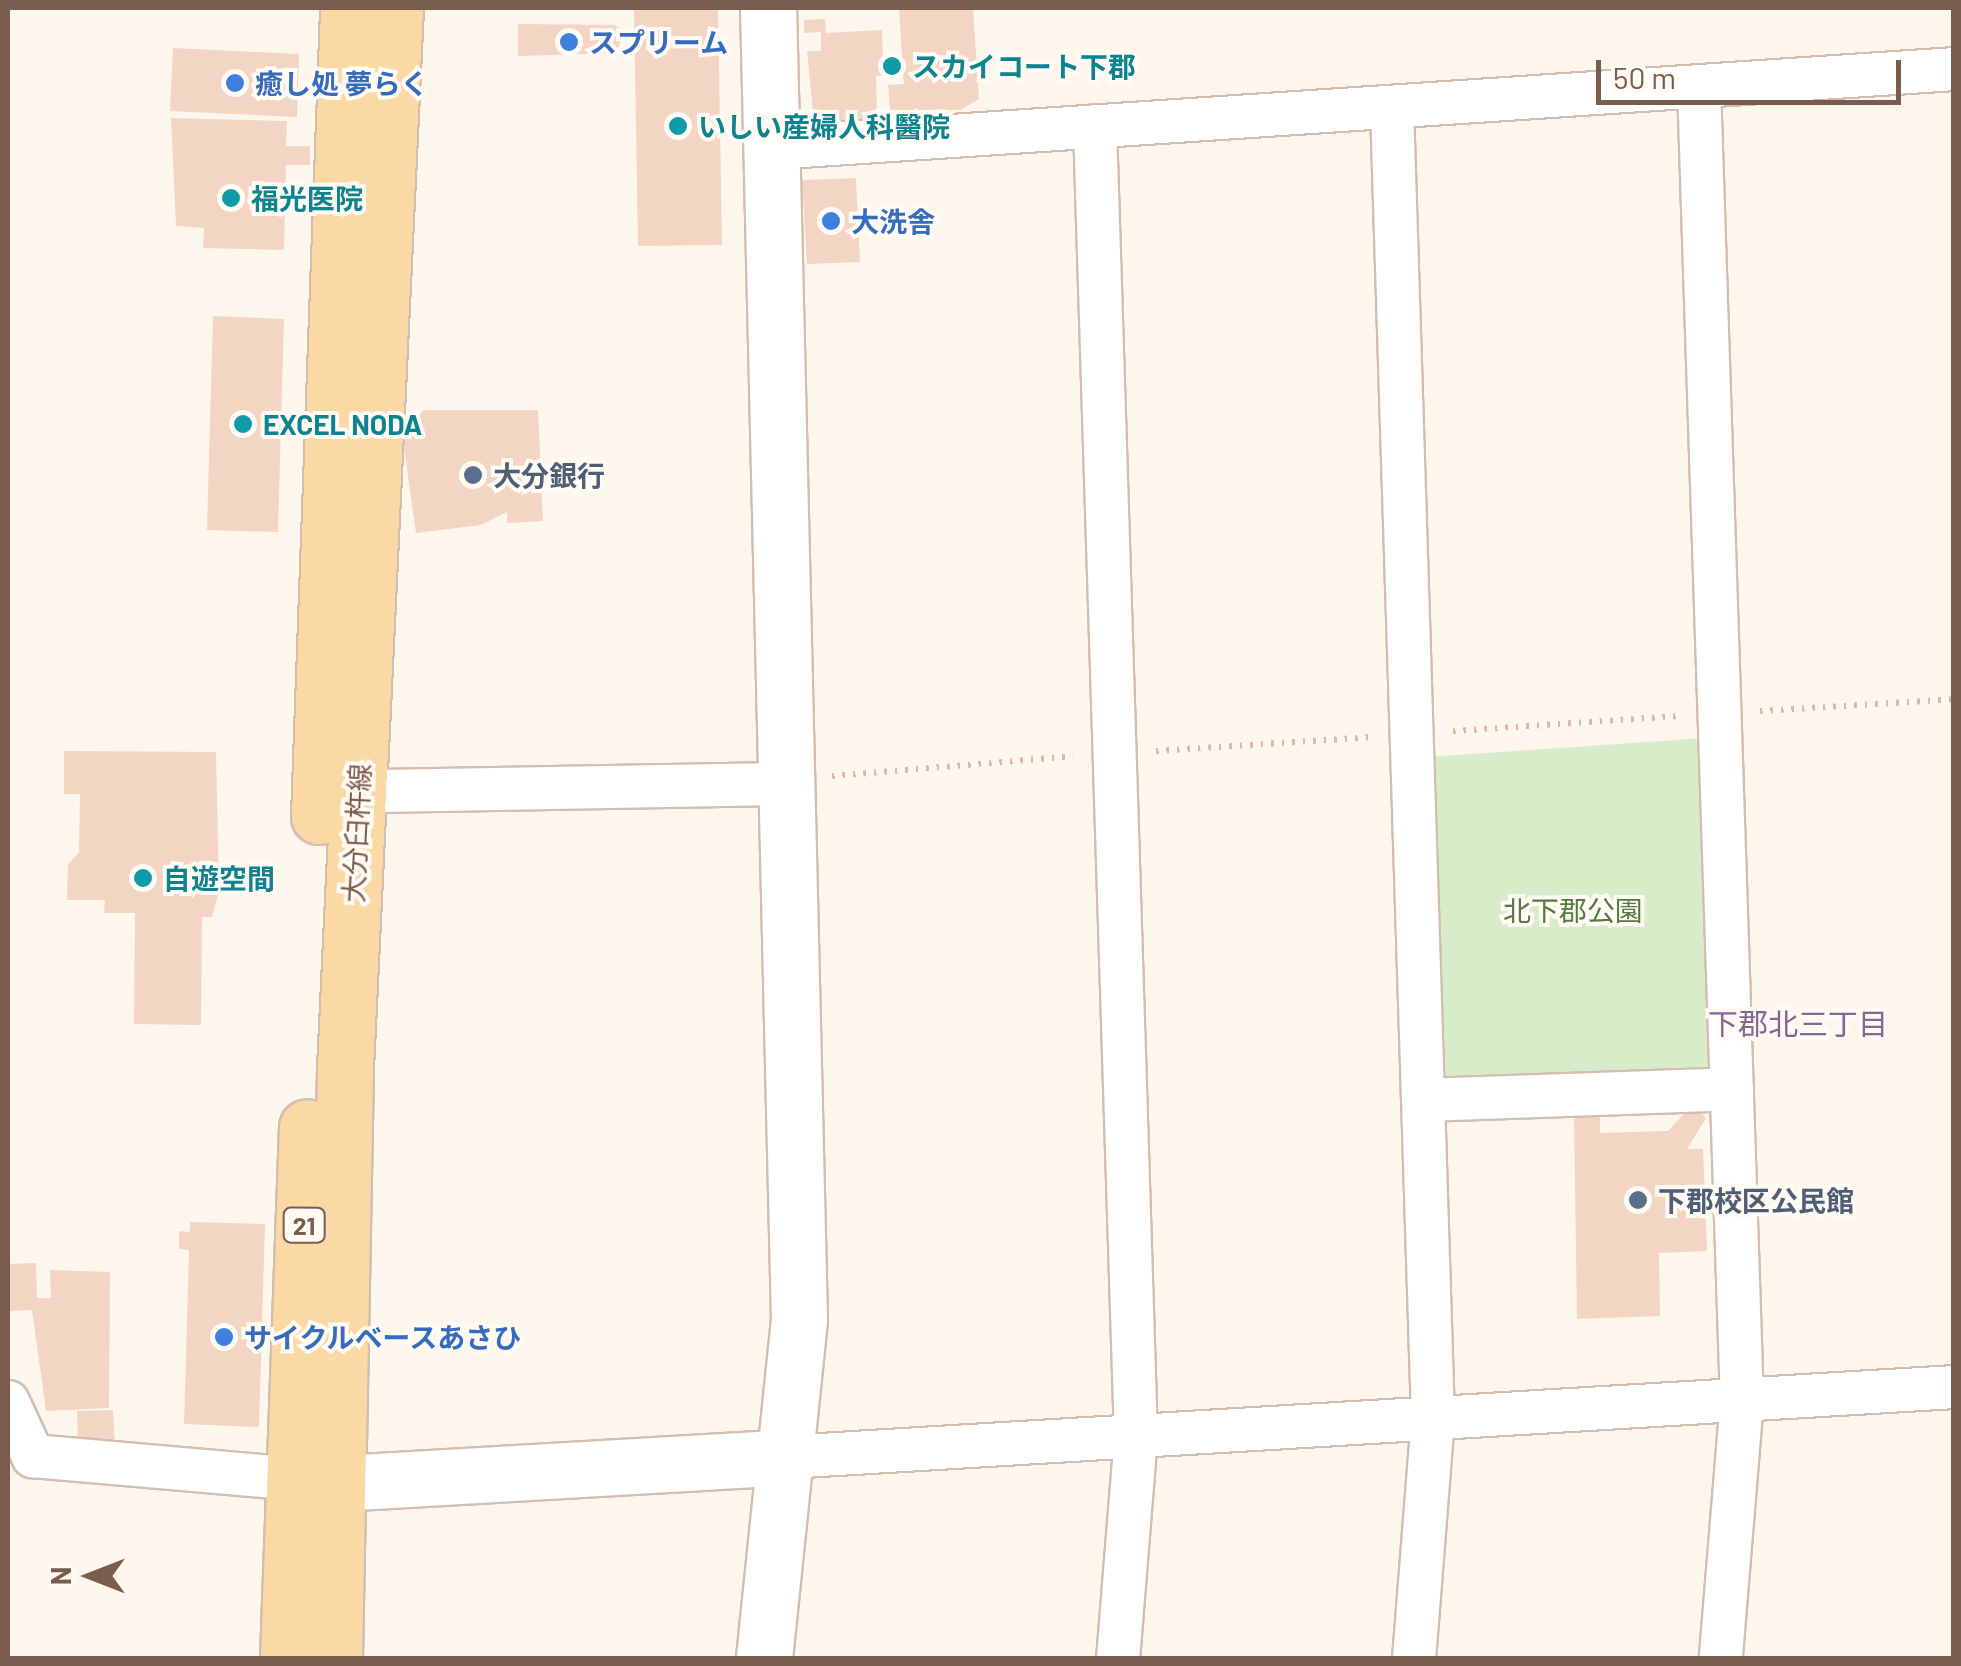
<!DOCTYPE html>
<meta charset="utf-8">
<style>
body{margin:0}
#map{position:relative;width:1961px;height:1666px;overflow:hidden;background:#fdf6ec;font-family:Barlow,"Noto Sans JP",sans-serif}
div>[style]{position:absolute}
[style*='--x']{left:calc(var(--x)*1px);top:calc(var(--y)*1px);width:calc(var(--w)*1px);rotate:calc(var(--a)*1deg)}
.green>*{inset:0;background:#d8ecc9}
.building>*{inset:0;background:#f3d5c3}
.path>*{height:6px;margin-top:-3px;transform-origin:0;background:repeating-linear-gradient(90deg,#d9b8a5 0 2.5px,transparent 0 10.5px)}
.roads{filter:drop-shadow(2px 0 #d1beb0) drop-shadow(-2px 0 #d1beb0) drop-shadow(0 2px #d1beb0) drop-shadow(0 -2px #d1beb0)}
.street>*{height:42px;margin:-21px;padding:0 21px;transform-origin:21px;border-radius:21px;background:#fff}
.secondary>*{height:55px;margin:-27.5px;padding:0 27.5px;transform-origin:27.5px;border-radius:27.5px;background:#fff}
.primary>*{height:55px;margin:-27.5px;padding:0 27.5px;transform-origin:27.5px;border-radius:27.5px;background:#fbd9a5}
.dots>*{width:28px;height:28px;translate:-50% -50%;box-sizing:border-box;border:5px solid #fffaf3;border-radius:50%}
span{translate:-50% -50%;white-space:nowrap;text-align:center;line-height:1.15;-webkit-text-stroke:8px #fffaf3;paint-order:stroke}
.shield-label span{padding:2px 8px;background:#fffaf3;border:2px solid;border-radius:8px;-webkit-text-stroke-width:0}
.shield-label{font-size:25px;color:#7a5c4d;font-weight:700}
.shop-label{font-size:28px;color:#366cbe;font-weight:700}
.left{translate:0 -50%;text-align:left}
.culture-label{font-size:28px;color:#0d838f;font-weight:700}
.service-label{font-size:28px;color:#4e5e75;font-weight:700}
.street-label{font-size:28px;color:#7a5c4d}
.park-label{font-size:28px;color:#537a41}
.neighbourhood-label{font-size:30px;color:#846695}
.frame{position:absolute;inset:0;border:10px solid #7a5c4d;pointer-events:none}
.north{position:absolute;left:40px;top:1526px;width:100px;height:100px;-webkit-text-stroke:8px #fffaf3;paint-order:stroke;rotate:270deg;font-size:28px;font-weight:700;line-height:40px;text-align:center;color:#7a5c4d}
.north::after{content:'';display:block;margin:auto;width:35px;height:45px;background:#7a5c4d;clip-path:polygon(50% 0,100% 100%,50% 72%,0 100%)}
.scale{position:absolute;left:1596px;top:60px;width:305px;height:45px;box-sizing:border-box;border:5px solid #7a5c4d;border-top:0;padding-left:12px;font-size:30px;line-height:35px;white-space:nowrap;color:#7a5c4d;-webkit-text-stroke:8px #fffaf3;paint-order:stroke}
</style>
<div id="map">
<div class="green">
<i style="clip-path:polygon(1704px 738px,1715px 1062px,1702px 1078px,1456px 1087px,1441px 1075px,1430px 757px)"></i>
</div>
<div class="building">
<i style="clip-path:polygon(634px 8px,718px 8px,722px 245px,638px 246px)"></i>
<i style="clip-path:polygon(899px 8px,973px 8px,979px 99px,960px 110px,890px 110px,888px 85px,904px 84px,903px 75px,876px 76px,877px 120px,814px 122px,807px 51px,821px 51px,821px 32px,804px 33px,804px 20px,825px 19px,826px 33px,882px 30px,883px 57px,902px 57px)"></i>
<i style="clip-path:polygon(518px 24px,615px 25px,623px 31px,617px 53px,518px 56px)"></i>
<i style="clip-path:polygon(173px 48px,299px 54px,297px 117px,170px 111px)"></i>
<i style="clip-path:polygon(171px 118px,287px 121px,286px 146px,310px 146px,310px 165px,286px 165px,284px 250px,203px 248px,204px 228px,176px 226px)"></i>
<i style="clip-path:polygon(856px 178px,860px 262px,807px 264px,802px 180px)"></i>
<i style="clip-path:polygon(213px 316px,284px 319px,278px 532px,207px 530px)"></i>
<i style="clip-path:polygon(424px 410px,538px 410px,543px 521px,507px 523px,507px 512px,481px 525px,416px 533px,404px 448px,408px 426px)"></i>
<i style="clip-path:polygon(64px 751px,216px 752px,219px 891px,212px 917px,202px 917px,201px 1025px,134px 1024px,135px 913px,104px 913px,105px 900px,67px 900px,68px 865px,79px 852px,80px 794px,64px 794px)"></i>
<i style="clip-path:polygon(1692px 1105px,1706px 1118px,1687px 1149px,1703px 1149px,1707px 1251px,1659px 1253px,1660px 1316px,1577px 1319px,1574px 1119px,1600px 1110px,1600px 1133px,1668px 1131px)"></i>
<i style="clip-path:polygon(190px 1222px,265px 1224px,259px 1427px,184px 1424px,189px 1250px,179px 1249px,179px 1231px,190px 1232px)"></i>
<i style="clip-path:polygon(36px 1263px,37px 1298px,51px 1298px,50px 1270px,110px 1272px,109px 1408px,46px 1411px,32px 1310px,9px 1311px,8px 1264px)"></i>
<i style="clip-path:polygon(113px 1410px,115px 1447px,78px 1442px,77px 1411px)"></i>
</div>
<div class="path">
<i style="--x:1760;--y:711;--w:194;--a:-3.5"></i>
<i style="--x:1453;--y:731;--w:227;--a:-3.8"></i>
<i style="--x:1156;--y:751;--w:217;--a:-3.7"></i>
<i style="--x:832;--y:776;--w:242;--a:-4.7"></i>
</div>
<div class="roads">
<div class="street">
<i style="--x:1699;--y:86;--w:1315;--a:88.13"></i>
<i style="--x:1742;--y:1400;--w:259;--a:94.7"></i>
<i style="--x:1392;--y:107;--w:1312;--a:88.21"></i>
<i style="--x:1433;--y:1418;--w:241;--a:94.5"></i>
<i style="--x:1095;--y:126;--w:1311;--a:88.21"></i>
<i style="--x:1136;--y:1436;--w:223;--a:94.6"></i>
<i style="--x:772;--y:148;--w:1185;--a:-3.82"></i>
<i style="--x:329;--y:792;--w:460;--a:-1"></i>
<i style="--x:1423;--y:1100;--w:309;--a:-2"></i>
<i style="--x:8;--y:1402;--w:60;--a:65.2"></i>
<i style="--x:33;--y:1456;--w:263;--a:5"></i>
<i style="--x:787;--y:1457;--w:1169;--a:-3.43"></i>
</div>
<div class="secondary">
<i style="--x:295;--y:1479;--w:45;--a:5.1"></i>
<i style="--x:340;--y:1483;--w:448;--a:-3.3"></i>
<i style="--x:764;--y:1658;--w:340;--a:-84.1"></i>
<i style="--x:799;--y:1320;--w:1312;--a:-91.35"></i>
</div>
<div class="primary">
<i style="--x:319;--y:816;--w:809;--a:-87.94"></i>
<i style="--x:288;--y:1658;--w:531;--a:-87.95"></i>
<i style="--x:334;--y:1658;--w:590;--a:-88.93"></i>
<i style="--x:345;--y:1068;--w:1061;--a:-87.3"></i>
</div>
</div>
<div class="dots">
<i style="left:569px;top:42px;background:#3f7fe0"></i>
<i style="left:892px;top:66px;background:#0f9aa8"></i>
<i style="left:235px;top:83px;background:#3f7fe0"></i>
<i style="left:678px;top:126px;background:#0f9aa8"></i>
<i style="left:231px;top:198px;background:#0f9aa8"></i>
<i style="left:831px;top:221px;background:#3f7fe0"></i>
<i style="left:243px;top:424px;background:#0f9aa8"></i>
<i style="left:473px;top:475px;background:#5c6f8a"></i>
<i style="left:143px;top:878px;background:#0f9aa8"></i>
<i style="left:1638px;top:1200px;background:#5c6f8a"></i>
<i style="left:224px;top:1337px;background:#3f7fe0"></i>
</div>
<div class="shield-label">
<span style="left:304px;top:1225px">21</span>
</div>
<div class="shop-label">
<span class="left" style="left:589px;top:42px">スプリーム</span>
<span class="left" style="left:255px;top:83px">癒し処 夢らく</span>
<span class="left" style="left:851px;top:221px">大洗舎</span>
<span class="left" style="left:244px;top:1337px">サイクルベースあさひ</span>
</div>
<div class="culture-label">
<span class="left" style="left:912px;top:66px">スカイコート下郡</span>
<span class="left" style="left:698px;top:126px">いしい産婦人科醫院</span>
<span class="left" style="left:251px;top:198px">福光医院</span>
<span class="left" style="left:263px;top:424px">EXCEL NODA</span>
<span class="left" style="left:163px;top:878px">自遊空間</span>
</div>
<div class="service-label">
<span class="left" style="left:493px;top:475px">大分銀行</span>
<span class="left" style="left:1658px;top:1200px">下郡校区公民館</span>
</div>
<div class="street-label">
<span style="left:356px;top:833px;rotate:-87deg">大分臼杵線</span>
</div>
<div class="park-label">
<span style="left:1573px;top:910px">北下郡公園</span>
</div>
<div class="neighbourhood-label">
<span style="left:1798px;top:1023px">下郡北三丁目</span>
</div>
<div class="frame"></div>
<div class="north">N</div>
<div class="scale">50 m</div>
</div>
